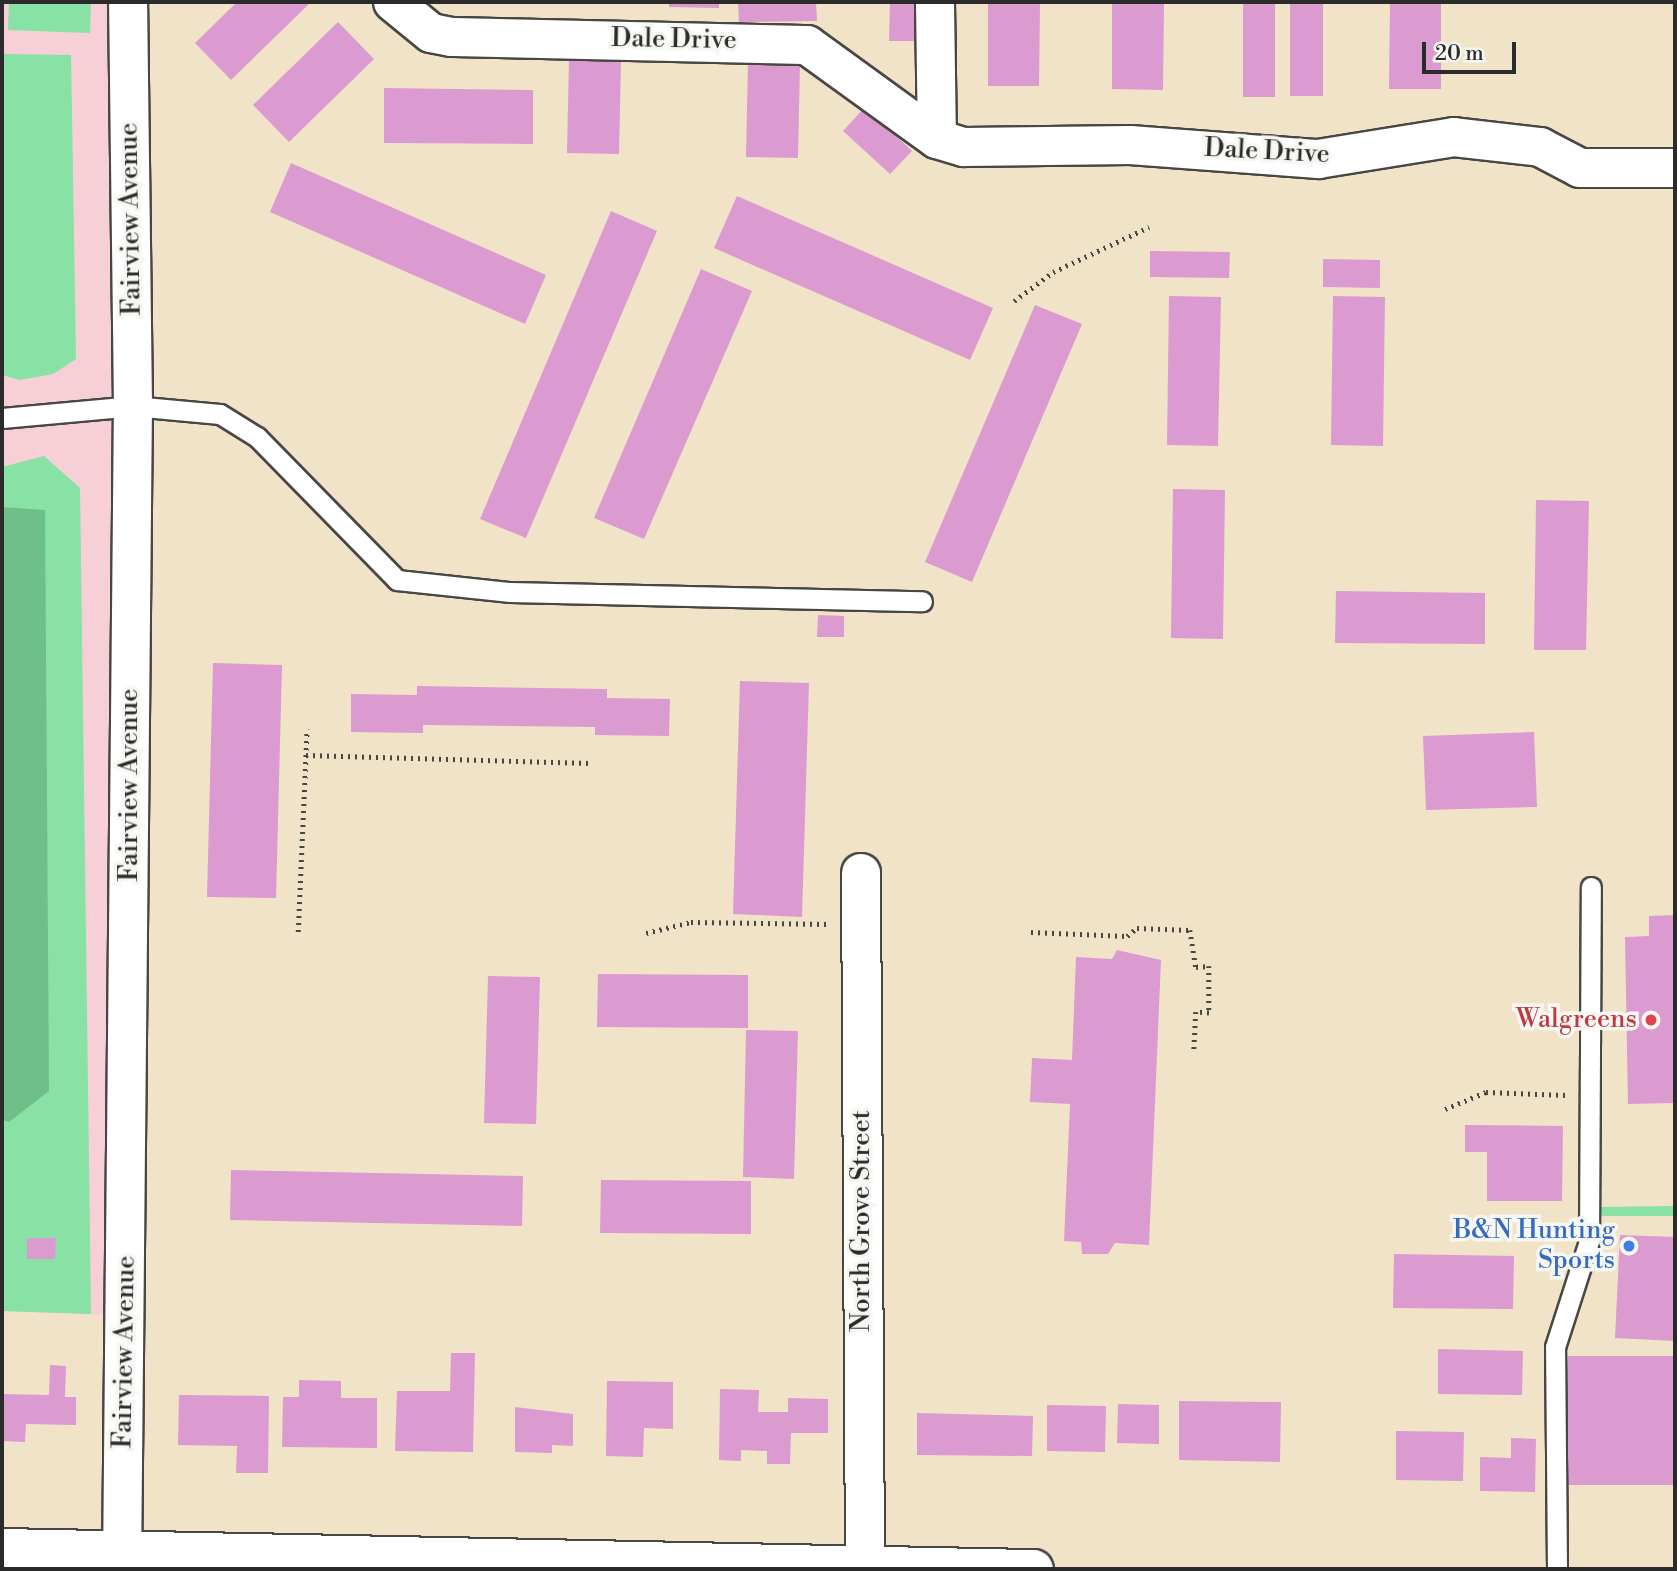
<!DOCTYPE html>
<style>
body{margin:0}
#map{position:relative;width:1677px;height:1571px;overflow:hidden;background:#f1e3c8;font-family:"Libre Bodoni",serif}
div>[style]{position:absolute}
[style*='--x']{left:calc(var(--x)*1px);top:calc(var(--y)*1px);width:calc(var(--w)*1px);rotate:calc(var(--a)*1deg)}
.built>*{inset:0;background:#f6cfd7}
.green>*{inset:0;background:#88e1a5}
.forest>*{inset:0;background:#6ebf8a}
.building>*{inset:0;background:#db9bd0}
.path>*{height:4.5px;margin-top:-2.25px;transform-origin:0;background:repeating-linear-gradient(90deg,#494743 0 2px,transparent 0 7px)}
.roads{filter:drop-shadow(2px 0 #494743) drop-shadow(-2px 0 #494743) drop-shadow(0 2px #494743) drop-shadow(0 -2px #494743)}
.lane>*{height:19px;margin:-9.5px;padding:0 9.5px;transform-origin:9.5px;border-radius:9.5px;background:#fff}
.street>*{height:38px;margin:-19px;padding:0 19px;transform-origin:19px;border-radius:19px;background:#fff}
.secondary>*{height:38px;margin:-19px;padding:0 19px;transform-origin:19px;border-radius:19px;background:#fff}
.dots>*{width:19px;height:19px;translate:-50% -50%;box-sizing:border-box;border:4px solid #f6f6f2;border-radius:50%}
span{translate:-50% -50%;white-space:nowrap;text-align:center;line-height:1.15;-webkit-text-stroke:7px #f6f6f2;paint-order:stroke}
.street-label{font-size:26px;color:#2b2b2b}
.health-label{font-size:26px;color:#be3a42}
.right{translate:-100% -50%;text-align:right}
.shop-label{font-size:26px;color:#366cbe}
.frame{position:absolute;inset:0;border:4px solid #2b2b2b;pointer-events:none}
.scale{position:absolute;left:1422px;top:42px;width:94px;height:32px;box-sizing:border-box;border:4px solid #2b2b2b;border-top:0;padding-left:9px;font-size:21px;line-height:24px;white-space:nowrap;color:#2b2b2b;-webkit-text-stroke:5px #f6f6f2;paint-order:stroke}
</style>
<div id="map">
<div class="built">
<i style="clip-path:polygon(2px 2px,128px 2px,125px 1316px,2px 1311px)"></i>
</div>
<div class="green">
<i style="clip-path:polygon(9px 2px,91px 2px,90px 33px,8px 30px)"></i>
<i style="clip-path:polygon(4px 54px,71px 55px,76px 359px,53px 374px,20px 380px,2px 375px)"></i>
<i style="clip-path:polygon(44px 456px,80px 488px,91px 1314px,2px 1311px,2px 1120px,10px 1122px,45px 511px,2px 507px,2px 467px)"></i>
<i style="clip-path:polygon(1675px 1206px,1675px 1216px,1595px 1216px,1595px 1207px)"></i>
</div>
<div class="forest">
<i style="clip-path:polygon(2px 507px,45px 510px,49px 1091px,9px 1122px,2px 1120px)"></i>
</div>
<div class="building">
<i style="clip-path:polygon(237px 2px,311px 2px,231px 80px,195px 43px)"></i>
<i style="clip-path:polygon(669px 2px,719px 2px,719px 8px,669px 7px)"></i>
<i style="clip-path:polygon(738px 2px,816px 2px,817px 21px,739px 22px)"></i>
<i style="clip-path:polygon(890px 2px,921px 2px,920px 41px,889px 41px)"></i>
<i style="clip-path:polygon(988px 2px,1040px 2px,1039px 86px,988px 86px)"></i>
<i style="clip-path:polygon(1112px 2px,1164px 2px,1163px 90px,1112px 89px)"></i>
<i style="clip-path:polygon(1243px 2px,1275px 2px,1275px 97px,1243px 97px)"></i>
<i style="clip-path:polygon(1290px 2px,1323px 2px,1323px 96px,1290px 96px)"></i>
<i style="clip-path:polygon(1390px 2px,1441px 2px,1441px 89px,1389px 89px)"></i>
<i style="clip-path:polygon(338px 22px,374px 59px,289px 142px,253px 105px)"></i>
<i style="clip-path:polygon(569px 58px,621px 60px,619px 154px,567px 153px)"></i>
<i style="clip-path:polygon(748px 62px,800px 63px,798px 158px,746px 157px)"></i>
<i style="clip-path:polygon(384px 88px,533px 90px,533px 144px,384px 143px)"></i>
<i style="clip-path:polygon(865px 107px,912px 151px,890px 174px,843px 131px)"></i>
<i style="clip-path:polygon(291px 163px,546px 275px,525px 324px,270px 212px)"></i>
<i style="clip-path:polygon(737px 196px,993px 308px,970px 360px,714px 248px)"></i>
<i style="clip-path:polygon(611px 211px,657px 231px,526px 538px,480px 519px)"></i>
<i style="clip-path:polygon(1150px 251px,1230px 252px,1229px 278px,1150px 277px)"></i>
<i style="clip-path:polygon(1323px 259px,1380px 260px,1380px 288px,1323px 287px)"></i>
<i style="clip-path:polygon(701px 269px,752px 291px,644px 539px,594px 518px)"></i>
<i style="clip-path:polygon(1169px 296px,1221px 297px,1218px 446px,1167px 445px)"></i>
<i style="clip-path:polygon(1333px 296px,1385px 297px,1383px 446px,1331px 445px)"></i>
<i style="clip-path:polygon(1035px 305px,1082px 324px,972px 582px,925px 562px)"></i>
<i style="clip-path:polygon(1173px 489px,1225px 490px,1223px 639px,1171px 638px)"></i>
<i style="clip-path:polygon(1536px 500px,1589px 501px,1586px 650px,1534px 650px)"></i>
<i style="clip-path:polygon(1336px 591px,1485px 593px,1485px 644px,1335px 643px)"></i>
<i style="clip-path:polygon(818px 615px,844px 616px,844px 637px,817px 637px)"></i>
<i style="clip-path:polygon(213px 663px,282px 665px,276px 898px,207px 897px)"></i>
<i style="clip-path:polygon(740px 681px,809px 683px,802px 917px,733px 914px)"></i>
<i style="clip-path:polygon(417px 686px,607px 689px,607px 698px,670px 699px,669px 736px,595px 735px,595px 727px,423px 725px,423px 733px,351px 732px,351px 694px,417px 695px)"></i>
<i style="clip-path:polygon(1534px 732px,1537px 807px,1426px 810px,1423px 736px)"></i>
<i style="clip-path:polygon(1675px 915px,1675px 1103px,1628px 1104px,1625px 937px,1649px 936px,1649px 916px)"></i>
<i style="clip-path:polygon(1117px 950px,1161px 960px,1149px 1245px,1115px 1243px,1108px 1254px,1082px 1254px,1081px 1242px,1064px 1241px,1070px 1104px,1030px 1102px,1032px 1058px,1072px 1060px,1076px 957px,1112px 959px)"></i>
<i style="clip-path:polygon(598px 974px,748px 975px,748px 1028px,597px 1027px)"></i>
<i style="clip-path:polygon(488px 976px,540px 977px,536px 1124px,484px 1123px)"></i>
<i style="clip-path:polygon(746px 1030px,798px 1031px,794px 1179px,743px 1177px)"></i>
<i style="clip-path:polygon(1465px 1125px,1563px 1126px,1562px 1201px,1487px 1201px,1487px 1152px,1465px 1152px)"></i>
<i style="clip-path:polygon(231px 1170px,523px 1176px,522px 1226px,230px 1220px)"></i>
<i style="clip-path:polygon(601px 1180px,751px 1181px,751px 1234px,600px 1233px)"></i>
<i style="clip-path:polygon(1620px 1235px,1675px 1237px,1675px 1341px,1615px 1338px)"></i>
<i style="clip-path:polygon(27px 1238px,56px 1238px,55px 1259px,27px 1259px)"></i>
<i style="clip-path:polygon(1394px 1254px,1514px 1256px,1513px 1309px,1393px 1308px)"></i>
<i style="clip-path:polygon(1438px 1349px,1523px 1351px,1522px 1395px,1438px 1394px)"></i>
<i style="clip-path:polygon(451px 1353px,475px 1353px,473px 1452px,395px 1451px,397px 1391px,450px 1391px)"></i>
<i style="clip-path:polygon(1568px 1356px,1675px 1356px,1675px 1485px,1567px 1485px)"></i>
<i style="clip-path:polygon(50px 1365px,66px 1366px,65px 1397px,76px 1397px,76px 1425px,26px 1424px,25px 1442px,2px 1441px,2px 1394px,49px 1395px)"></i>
<i style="clip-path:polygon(299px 1380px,341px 1381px,341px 1398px,377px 1398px,377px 1448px,282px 1447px,283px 1397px,299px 1397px)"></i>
<i style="clip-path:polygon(607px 1381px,673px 1382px,673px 1429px,644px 1428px,643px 1457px,606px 1456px)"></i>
<i style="clip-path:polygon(720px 1389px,759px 1390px,758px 1412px,788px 1412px,788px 1398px,828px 1399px,828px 1433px,791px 1433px,790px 1464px,767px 1464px,767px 1451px,741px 1450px,741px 1461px,719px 1460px)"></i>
<i style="clip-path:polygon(179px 1395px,269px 1396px,268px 1473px,236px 1473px,237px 1446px,178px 1445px)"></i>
<i style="clip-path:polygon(1179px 1401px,1281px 1402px,1280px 1462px,1179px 1460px)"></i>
<i style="clip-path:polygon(1118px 1404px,1159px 1405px,1159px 1444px,1117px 1443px)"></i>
<i style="clip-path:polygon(1047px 1405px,1106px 1406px,1105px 1452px,1047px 1451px)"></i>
<i style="clip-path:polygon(515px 1407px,573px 1414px,573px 1446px,552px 1445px,552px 1453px,515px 1452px)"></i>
<i style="clip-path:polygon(917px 1413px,1033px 1416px,1032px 1456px,917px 1455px)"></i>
<i style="clip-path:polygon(1396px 1431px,1464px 1432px,1463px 1481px,1396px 1480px)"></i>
<i style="clip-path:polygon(1511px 1438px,1536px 1439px,1535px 1492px,1480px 1491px,1480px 1457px,1511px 1458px)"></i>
</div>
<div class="path">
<i style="--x:1014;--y:301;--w:49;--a:-36.6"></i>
<i style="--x:1053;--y:272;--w:106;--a:-25.1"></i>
<i style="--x:306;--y:755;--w:284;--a:1.6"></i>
<i style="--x:298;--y:932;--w:203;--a:-87.5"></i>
<i style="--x:1031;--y:932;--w:96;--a:2.4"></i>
<i style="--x:1127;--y:936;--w:13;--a:-39"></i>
<i style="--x:1137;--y:928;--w:53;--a:2.2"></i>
<i style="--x:1190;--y:930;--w:37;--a:81"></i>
<i style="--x:1196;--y:967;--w:13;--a:-4"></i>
<i style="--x:1209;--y:966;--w:47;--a:90"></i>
<i style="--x:1209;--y:1013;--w:13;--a:-176"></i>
<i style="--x:1196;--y:1012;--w:38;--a:93"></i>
<i style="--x:646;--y:933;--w:46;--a:-13.7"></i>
<i style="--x:691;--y:922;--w:135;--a:0.8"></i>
<i style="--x:1445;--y:1109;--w:44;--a:-22.5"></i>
<i style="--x:1486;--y:1092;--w:81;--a:2.1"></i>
</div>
<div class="roads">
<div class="lane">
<i style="--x:2;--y:418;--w:132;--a:-5.2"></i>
<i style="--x:133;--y:406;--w:87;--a:5.3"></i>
<i style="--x:220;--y:414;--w:44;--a:31.9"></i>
<i style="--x:257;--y:437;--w:200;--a:45.6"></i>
<i style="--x:397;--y:580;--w:114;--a:6.1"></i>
<i style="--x:510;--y:592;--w:412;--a:1.3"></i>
<i style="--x:1557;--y:1569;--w:222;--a:-90.5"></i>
<i style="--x:1555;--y:1347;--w:111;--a:-72.2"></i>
<i style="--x:1589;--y:1241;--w:354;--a:-89.7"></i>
</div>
<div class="street">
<i style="--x:393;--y:2;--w:49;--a:39.2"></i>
<i style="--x:431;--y:33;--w:20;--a:11"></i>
<i style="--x:451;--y:37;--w:356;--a:1.3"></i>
<i style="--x:807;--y:45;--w:160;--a:35.9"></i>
<i style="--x:935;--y:2;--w:137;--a:89.2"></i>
<i style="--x:937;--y:139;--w:28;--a:17"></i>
<i style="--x:964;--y:147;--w:166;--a:-0.7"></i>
<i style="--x:1130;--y:145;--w:189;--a:4.3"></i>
<i style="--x:1318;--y:159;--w:138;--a:-9.2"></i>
<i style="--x:1454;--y:137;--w:87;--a:6.6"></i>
<i style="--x:1540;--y:147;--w:45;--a:27.7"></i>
<i style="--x:1580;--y:168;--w:95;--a:0"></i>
</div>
<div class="secondary">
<i style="--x:861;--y:873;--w:696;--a:89.67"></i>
<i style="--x:2;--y:1548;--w:1032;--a:1.17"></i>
<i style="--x:122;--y:1569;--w:1163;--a:-89.46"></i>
<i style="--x:133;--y:406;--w:404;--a:-90.7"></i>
</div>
</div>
<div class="dots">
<i style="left:1651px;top:1020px;background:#e0444e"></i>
<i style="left:1629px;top:1246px;background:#3f7fe0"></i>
</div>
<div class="street-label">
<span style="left:674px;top:40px;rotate:1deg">Dale Drive</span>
<span style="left:1267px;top:152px;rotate:3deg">Dale Drive</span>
<span style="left:131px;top:219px;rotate:-91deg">Fairview Avenue</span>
<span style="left:130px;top:785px;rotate:-90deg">Fairview Avenue</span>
<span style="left:862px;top:1221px;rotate:-90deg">North Grove Street</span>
<span style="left:125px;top:1352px;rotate:-89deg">Fairview Avenue</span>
</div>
<div class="health-label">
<span class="right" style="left:1637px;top:1020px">Walgreens</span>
</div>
<div class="shop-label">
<span class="right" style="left:1615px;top:1246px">B&amp;N Hunting<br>Sports</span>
</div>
<div class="frame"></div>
<div class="scale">20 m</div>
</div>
